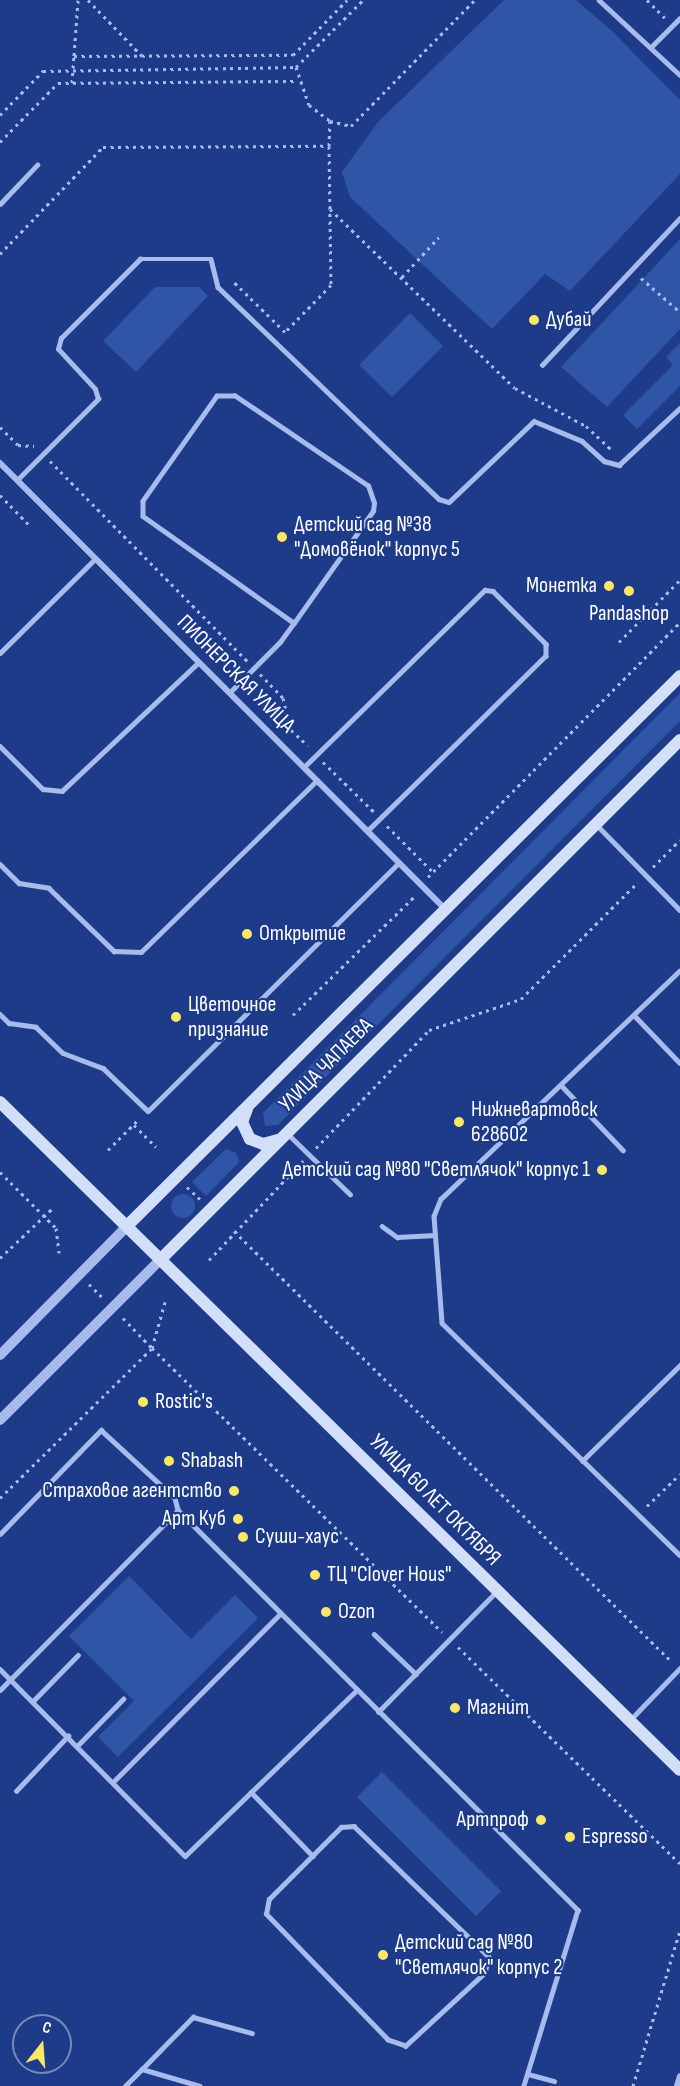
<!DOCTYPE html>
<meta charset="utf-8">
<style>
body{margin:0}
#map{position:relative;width:680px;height:2086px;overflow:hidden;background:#1d3b89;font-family:"Sofia Sans Condensed",sans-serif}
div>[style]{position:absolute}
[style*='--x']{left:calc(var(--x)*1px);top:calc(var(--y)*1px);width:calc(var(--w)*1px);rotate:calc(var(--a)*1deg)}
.green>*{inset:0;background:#3054a6}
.round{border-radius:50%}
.path>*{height:3px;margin-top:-1.5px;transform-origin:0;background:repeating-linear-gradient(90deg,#a7bcec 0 3px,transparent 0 7.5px)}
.service>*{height:4.5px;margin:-2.25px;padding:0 2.25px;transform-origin:2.25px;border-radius:2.25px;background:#a7bcec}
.minor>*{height:6px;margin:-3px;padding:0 3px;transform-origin:3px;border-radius:3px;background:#a7bcec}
.tertiary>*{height:10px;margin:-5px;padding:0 5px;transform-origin:5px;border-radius:5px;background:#a7bcec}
.secondary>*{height:12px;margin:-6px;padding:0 6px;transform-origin:6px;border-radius:6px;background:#d3def9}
.dots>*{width:16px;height:16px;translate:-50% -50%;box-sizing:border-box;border:3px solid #1d3b89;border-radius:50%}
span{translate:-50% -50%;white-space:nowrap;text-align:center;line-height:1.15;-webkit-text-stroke:4.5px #1d3b89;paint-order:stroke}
.poi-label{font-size:22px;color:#fff}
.left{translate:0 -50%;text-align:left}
.right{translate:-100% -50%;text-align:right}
.street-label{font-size:22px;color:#fff}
.north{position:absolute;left:12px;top:2014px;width:60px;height:60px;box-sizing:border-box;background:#1d3b89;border:2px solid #7789b8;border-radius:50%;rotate:17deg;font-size:16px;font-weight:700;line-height:24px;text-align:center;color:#fff}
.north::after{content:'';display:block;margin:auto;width:21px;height:27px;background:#fbe765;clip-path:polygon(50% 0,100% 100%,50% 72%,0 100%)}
</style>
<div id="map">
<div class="green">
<i style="clip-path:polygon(504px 0,576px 0,612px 31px,680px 100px,680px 174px,570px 291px,545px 274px,492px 329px,350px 197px,342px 172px,378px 122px)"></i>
<i style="clip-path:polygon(680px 239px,680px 329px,607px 407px,561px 367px)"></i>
<i style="clip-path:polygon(155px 287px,199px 287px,208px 296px,136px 372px,103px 341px)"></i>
<i style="clip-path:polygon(410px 313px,443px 346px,392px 397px,359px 365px)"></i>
<i style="clip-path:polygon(680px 343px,680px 386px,637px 429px,623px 415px,673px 365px,666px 357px)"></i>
<i style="clip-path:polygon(680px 693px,680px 721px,278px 1125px,265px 1126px,263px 1113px)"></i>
<i style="clip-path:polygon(226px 1149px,236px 1153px,239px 1162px,206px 1196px,192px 1182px)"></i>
<i class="round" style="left:171px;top:1194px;width:24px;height:24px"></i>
<i style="clip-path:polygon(129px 1576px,191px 1639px,235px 1595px,258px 1618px,118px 1757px,98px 1737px,134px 1701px,69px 1636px)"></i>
<i style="clip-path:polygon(382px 1772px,501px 1891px,476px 1916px,357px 1797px)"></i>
</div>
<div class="path">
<i style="--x:78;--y:0;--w:56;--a:94.1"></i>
<i style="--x:74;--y:56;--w:219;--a:-0.3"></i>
<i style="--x:293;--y:55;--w:77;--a:-45.5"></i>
<i style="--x:88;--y:0;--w:78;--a:46"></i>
<i style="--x:647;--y:0;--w:25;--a:45"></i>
<i style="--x:296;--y:67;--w:40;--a:71.1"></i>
<i style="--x:309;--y:105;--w:26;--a:37"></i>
<i style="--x:330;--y:121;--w:22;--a:13"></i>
<i style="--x:351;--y:126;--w:177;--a:-45.5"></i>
<i style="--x:72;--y:83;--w:27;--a:-86"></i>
<i style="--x:0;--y:115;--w:62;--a:-45.7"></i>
<i style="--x:43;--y:71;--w:253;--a:-0.9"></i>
<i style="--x:296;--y:67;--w:95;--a:-45"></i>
<i style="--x:0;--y:142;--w:83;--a:-45.5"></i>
<i style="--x:58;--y:83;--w:239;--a:-0.5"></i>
<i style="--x:329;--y:146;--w:25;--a:-88"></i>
<i style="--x:330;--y:209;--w:257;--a:44.1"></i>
<i style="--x:515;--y:388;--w:81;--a:28.2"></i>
<i style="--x:586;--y:426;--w:34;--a:43"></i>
<i style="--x:0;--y:254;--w:149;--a:-46.1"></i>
<i style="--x:103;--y:147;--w:226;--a:-0.3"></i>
<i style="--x:329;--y:146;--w:139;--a:89.2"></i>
<i style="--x:331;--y:285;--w:66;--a:134.4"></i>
<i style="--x:285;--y:332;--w:71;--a:-135.6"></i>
<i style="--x:402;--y:277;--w:54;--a:-47.2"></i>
<i style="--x:641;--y:278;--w:52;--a:41.1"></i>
<i style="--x:0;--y:427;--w:25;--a:45"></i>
<i style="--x:18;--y:445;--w:16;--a:4"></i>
<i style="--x:50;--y:461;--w:281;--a:45.4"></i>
<i style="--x:0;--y:495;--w:45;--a:45.9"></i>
<i style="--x:619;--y:642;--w:87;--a:-45.5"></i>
<i style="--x:260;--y:674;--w:33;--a:46"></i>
<i style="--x:283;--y:698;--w:33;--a:76"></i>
<i style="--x:291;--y:730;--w:23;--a:43"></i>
<i style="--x:323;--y:762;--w:71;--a:44.4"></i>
<i style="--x:387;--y:826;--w:64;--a:45"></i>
<i style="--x:653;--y:867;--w:38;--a:-45"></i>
<i style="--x:428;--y:877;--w:359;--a:-45.3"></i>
<i style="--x:293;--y:1015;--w:172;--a:-44.3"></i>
<i style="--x:134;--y:1125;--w:31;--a:45"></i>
<i style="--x:316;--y:1148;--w:163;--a:-46.2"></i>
<i style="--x:429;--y:1030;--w:97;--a:-18.6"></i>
<i style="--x:521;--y:999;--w:165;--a:-45"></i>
<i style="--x:108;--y:1150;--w:45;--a:-45"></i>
<i style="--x:0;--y:1172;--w:79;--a:45"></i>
<i style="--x:56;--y:1228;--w:25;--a:83"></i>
<i style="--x:187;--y:1187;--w:18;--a:43"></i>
<i style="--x:234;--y:1231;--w:613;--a:44.54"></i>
<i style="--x:0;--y:1258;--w:74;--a:-43.4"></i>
<i style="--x:209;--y:1260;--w:137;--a:-46.5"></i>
<i style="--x:89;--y:1284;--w:20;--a:45"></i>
<i style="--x:123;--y:1318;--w:42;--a:46"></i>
<i style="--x:152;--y:1348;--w:48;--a:-74.2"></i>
<i style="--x:0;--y:1498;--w:214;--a:-44.6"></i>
<i style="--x:152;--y:1348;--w:406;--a:44.4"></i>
<i style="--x:647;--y:1506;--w:46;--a:-44.1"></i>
<i style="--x:458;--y:1647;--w:310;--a:44.3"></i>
<i style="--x:633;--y:2086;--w:163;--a:-73.2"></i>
</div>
<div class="service">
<i style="--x:599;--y:0;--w:110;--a:42.8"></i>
<i style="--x:651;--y:47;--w:41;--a:-45"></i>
<i style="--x:0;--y:204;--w:54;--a:-46.5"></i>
<i style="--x:542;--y:365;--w:202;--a:-46.8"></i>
<i style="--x:17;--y:480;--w:115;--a:-45"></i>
<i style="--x:98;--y:399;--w:10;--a:-107"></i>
<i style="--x:95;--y:389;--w:54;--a:-132.8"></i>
<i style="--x:58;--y:349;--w:11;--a:-75"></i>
<i style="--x:61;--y:338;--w:112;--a:-45"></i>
<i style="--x:140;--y:259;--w:71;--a:0"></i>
<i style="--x:211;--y:259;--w:29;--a:76"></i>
<i style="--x:218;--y:287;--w:306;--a:43.8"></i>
<i style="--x:439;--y:499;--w:10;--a:17"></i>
<i style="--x:449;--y:502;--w:117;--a:-43.6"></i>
<i style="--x:534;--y:421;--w:52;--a:22.6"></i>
<i style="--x:582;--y:441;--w:30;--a:42"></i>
<i style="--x:604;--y:461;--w:16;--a:15"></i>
<i style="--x:619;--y:465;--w:83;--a:-43.1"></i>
<i style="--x:0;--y:653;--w:134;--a:-44.7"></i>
<i style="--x:230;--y:692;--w:71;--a:-45"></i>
<i style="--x:280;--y:642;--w:24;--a:-54"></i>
<i style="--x:294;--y:623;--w:137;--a:-54.8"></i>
<i style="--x:373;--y:511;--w:8;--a:-83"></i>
<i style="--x:374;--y:503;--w:18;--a:-109"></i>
<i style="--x:368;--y:486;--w:161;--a:-145.9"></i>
<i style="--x:235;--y:396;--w:18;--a:180"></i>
<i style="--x:217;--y:396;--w:128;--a:125.2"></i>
<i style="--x:143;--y:501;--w:15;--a:90"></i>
<i style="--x:143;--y:516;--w:185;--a:35.3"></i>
<i style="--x:0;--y:746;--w:61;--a:45"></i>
<i style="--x:43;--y:789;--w:19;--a:6"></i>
<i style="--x:62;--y:791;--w:188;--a:-43.3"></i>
<i style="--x:304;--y:767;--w:253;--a:-44.4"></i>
<i style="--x:485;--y:590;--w:8;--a:7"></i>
<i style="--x:493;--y:591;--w:75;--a:45"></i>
<i style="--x:546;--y:644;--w:12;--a:90"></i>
<i style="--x:546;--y:656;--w:250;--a:135.5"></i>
<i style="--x:596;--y:824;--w:120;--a:45.7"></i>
<i style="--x:0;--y:864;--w:27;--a:45"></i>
<i style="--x:19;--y:883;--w:30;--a:9"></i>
<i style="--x:49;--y:888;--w:91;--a:44.1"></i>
<i style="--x:114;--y:951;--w:27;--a:2"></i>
<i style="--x:141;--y:952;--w:246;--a:-44.3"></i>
<i style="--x:680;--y:971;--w:330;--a:136.3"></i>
<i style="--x:441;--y:1199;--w:18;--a:112"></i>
<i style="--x:434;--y:1216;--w:107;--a:85.7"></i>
<i style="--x:442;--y:1323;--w:332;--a:44.3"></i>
<i style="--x:0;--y:1014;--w:13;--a:45"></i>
<i style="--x:9;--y:1023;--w:27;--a:8"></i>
<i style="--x:36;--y:1027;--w:37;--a:44"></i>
<i style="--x:63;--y:1053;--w:43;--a:20.6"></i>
<i style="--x:103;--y:1068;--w:62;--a:43.7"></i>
<i style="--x:148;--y:1111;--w:353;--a:-44.7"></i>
<i style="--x:634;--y:1015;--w:66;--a:46.2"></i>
<i style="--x:561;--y:1085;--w:90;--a:46.4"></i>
<i style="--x:287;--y:1133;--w:88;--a:44.1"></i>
<i style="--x:382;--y:1226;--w:19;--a:36"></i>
<i style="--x:397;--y:1237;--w:38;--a:-3"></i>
<i style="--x:582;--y:1461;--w:137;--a:-44.4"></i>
<i style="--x:0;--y:1534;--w:145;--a:-45.8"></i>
<i style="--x:101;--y:1430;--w:100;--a:42.6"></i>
<i style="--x:175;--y:1498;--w:12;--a:76"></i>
<i style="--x:374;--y:1634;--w:58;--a:43.6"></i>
<i style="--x:0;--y:1669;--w:263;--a:45.3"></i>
<i style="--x:185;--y:1856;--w:239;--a:-44"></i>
<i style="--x:0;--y:1690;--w:253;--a:-45.3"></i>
<i style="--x:178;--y:1510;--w:566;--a:45"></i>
<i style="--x:578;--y:1910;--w:184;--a:107.1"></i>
<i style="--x:33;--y:1701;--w:64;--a:-45.6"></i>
<i style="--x:378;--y:1712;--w:168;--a:-45.5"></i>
<i style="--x:630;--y:1720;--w:72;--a:-46.1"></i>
<i style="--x:77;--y:1746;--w:66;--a:-45.6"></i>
<i style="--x:113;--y:1782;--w:237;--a:-45.2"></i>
<i style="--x:16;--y:1791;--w:76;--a:-46.6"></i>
<i style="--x:251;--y:1792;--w:89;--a:45.9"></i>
<i style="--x:354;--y:1826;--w:188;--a:44.1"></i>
<i style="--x:489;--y:1957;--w:16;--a:104"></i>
<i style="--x:485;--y:1973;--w:108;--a:137.3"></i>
<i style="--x:406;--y:2046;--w:19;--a:-162"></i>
<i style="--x:388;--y:2040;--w:175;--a:-134.1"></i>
<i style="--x:266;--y:1914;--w:15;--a:-79"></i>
<i style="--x:269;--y:1899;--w:102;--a:-45"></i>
<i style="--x:341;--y:1827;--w:13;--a:-4"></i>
<i style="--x:142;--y:2069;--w:73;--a:-45.6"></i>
<i style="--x:193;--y:2017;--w:61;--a:15.2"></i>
<i style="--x:528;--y:2074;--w:27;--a:15"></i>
<i style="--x:125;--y:2086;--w:24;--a:-45"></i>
<i style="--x:142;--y:2069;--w:60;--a:16.3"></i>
</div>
<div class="minor">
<i style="--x:0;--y:463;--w:631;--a:45.06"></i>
<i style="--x:677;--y:2086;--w:10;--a:-73"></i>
</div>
<div class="tertiary">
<i style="--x:0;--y:1355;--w:181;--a:-45.4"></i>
<i style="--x:0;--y:1420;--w:228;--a:-45"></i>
</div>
<div class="secondary">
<i style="--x:0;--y:1102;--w:953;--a:44.49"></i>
<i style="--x:247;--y:1109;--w:14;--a:111"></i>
<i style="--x:242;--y:1122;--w:19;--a:65"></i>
<i style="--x:250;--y:1139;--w:14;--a:21"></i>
<i style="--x:263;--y:1144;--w:16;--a:-15"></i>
<i style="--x:127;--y:1226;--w:780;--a:-44.84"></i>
<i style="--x:161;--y:1259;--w:734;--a:-45"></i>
</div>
<div class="dots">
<i style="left:534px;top:320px;background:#fbe765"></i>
<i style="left:282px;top:537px;background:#fbe765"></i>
<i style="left:609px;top:586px;background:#fbe765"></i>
<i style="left:629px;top:591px;background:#fbe765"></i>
<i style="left:247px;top:934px;background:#fbe765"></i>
<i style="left:176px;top:1017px;background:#fbe765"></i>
<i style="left:459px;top:1122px;background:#fbe765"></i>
<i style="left:602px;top:1170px;background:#fbe765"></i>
<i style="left:143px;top:1402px;background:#fbe765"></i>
<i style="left:169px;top:1461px;background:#fbe765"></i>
<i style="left:234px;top:1491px;background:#fbe765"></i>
<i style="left:238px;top:1519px;background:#fbe765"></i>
<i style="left:243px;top:1537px;background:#fbe765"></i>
<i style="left:315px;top:1575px;background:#fbe765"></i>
<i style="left:326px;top:1612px;background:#fbe765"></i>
<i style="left:455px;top:1708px;background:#fbe765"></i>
<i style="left:541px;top:1820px;background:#fbe765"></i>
<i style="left:570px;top:1837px;background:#fbe765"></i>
<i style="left:383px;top:1955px;background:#fbe765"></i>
</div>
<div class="poi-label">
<span class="left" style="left:546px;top:320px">Дубай</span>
<span class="left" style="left:294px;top:537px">Детский сад №38<br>"Домовёнок" корпус 5</span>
<span class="right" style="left:597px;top:586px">Монетка</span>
<span style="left:629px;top:614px">Pandashop</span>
<span class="left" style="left:259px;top:934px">Открытие</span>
<span class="left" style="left:188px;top:1017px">Цветочное<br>признание</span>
<span class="left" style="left:471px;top:1122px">Нижневартовск<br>628602</span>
<span class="right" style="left:590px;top:1170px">Детский сад №80 "Светлячок" корпус 1</span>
<span class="left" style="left:155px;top:1402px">Rostic's</span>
<span class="left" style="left:181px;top:1461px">Shabash</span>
<span class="right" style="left:222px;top:1491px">Страховое агентство</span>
<span class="right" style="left:226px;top:1519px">Арт Куб</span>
<span class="left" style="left:255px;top:1537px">Суши-хаус</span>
<span class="left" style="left:327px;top:1575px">ТЦ "Clover Hous"</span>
<span class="left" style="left:338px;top:1612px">Ozon</span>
<span class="left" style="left:467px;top:1708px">Магнит</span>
<span class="right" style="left:529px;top:1820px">Артпроф</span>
<span class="left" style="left:582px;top:1837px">Espresso</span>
<span class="left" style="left:395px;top:1955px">Детский сад №80<br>"Светлячок" корпус 2</span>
</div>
<div class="street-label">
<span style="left:236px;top:674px;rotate:45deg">ПИОНЕРСКАЯ УЛИЦА</span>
<span style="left:326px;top:1065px;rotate:-45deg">УЛИЦА ЧАПАЕВА</span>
<span style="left:435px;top:1500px;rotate:45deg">УЛИЦА 60 ЛЕТ ОКТЯБРЯ</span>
</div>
<div class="north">С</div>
</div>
